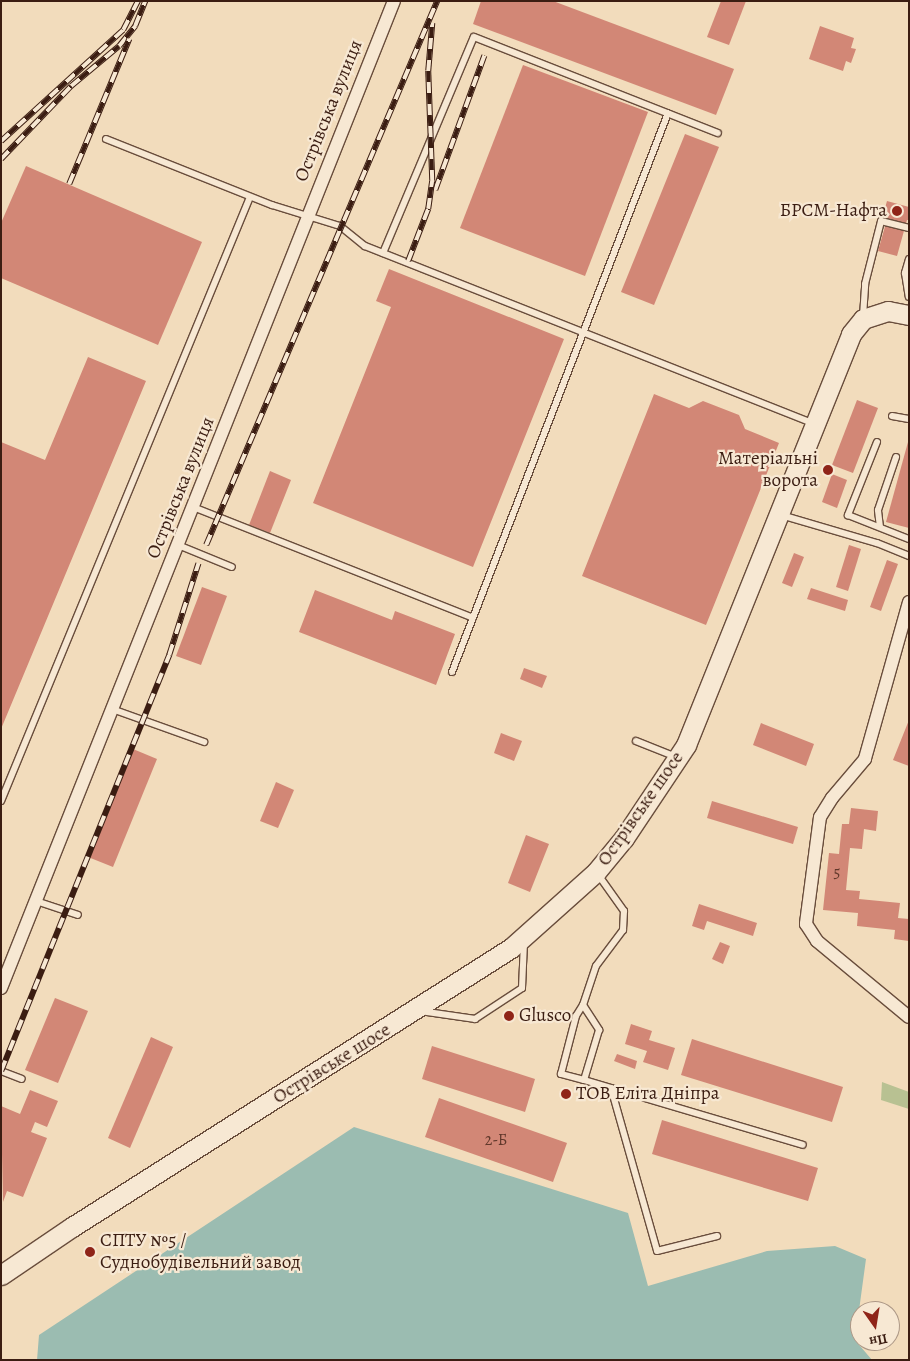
<!DOCTYPE html>
<meta charset="utf-8">
<style>
body{margin:0}
#map{position:relative;width:910px;height:1361px;overflow:hidden;background:#f2dcbc;font-family:Alegreya,serif}
div>[style]{position:absolute}
[style*='--x']{left:calc(var(--x)*1px);top:calc(var(--y)*1px);width:calc(var(--w)*1px);rotate:calc(var(--a)*1deg)}
.green>*{inset:0;background:#b8c192}
.water>*{inset:0;background:#9bbcb1}
.building>*{inset:0;background:#d28776}
.roads{filter:drop-shadow(1px 0 #694d3c) drop-shadow(-1px 0 #694d3c) drop-shadow(0 1px #694d3c) drop-shadow(0 -1px #694d3c)}
.lane>*{height:6px;margin:-3px;padding:0 3px;transform-origin:3px;border-radius:3px;background:#f7e8d3}
.street>*{height:12px;margin:-6px;padding:0 6px;transform-origin:6px;border-radius:6px;background:#f7e8d3}
.secondary>*{height:19px;margin:-9.5px;padding:0 9.5px;transform-origin:9.5px;border-radius:9.5px;background:#f7e8d3}
.rail>*{height:5.5px;margin-top:-2.75px;transform-origin:0;background:repeating-linear-gradient(90deg,#f7e8d3 0 11px,#3b1d12 0 22px);box-sizing:border-box;border-block:1px solid #3b1d12}
.dots>*{width:14px;height:14px;translate:-50% -50%;box-sizing:border-box;border:2px solid #f7e8d3;border-radius:50%}
span{translate:-50% -50%;white-space:nowrap;text-align:center;line-height:1.15;-webkit-text-stroke:4.5px #f7e8d3;paint-order:stroke}
.number-label{font-size:16px;color:#61382b}
.number-label span{-webkit-text-stroke-width:0}
.street-label{font-size:19px;color:#3b1d12}
.poi-label{font-size:19px;color:#3b1d12}
.right{translate:-100% -50%;text-align:right}
.left{translate:0 -50%;text-align:left}
.frame{position:absolute;inset:0;border:2px solid #3b1d12;pointer-events:none}
.north{position:absolute;left:850px;top:1301px;width:50px;height:50px;box-sizing:border-box;background:#f7e8d3;border:1px solid #ac9786;border-radius:50%;rotate:167deg;font-size:14px;font-weight:700;line-height:20px;text-align:center;color:#3b1d12}
.north::after{content:'';display:block;margin:auto;width:18px;height:22px;background:#8f2418;clip-path:polygon(50% 0,100% 100%,50% 72%,0 100%)}
</style>
<div id="map">
<div class="green">
<i style="clip-path:polygon(882px 1082px,909px 1092px,909px 1109px,881px 1100px)"></i>
</div>
<div class="water">
<i style="clip-path:polygon(354px 1127px,628px 1213px,648px 1286px,767px 1251px,835px 1246px,866px 1259px,855px 1340px,872px 1360px,37px 1360px,39px 1335px)"></i>
</div>
<div class="building">
<i style="clip-path:polygon(481px 1px,553px 1px,734px 69px,716px 115px,473px 24px)"></i>
<i style="clip-path:polygon(721px 1px,746px 1px,729px 45px,707px 37px)"></i>
<i style="clip-path:polygon(820px 26px,854px 38px,851px 48px,856px 49px,851px 63px,846px 61px,843px 71px,809px 59px)"></i>
<i style="clip-path:polygon(523px 65px,648px 112px,585px 276px,460px 228px)"></i>
<i style="clip-path:polygon(685px 134px,719px 147px,654px 305px,621px 292px)"></i>
<i style="clip-path:polygon(26px 166px,202px 242px,158px 345px,1px 278px,1px 223px)"></i>
<i style="clip-path:polygon(887px 201px,909px 207px,909px 220px,907px 220px,897px 256px,878px 251px,888px 216px,883px 215px)"></i>
<i style="clip-path:polygon(389px 269px,564px 339px,473px 567px,313px 503px,391px 307px,376px 301px)"></i>
<i style="clip-path:polygon(88px 357px,146px 381px,1px 729px,1px 442px,45px 460px)"></i>
<i style="clip-path:polygon(654px 394px,689px 408px,703px 401px,739px 415px,745px 429px,779px 443px,706px 625px,582px 576px)"></i>
<i style="clip-path:polygon(857px 400px,878px 408px,853px 473px,832px 465px)"></i>
<i style="clip-path:polygon(908px 442px,909px 442px,909px 528px,886px 522px)"></i>
<i style="clip-path:polygon(270px 471px,291px 480px,270px 533px,249px 525px)"></i>
<i style="clip-path:polygon(832px 474px,847px 480px,837px 508px,822px 502px)"></i>
<i style="clip-path:polygon(849px 545px,861px 549px,848px 591px,836px 587px)"></i>
<i style="clip-path:polygon(794px 553px,804px 557px,792px 587px,782px 583px)"></i>
<i style="clip-path:polygon(887px 560px,898px 564px,881px 611px,870px 607px)"></i>
<i style="clip-path:polygon(202px 587px,227px 596px,201px 665px,176px 656px)"></i>
<i style="clip-path:polygon(811px 588px,848px 600px,845px 611px,807px 599px)"></i>
<i style="clip-path:polygon(315px 590px,392px 620px,395px 611px,455px 634px,436px 685px,299px 632px)"></i>
<i style="clip-path:polygon(524px 668px,547px 676px,542px 688px,520px 679px)"></i>
<i style="clip-path:polygon(909px 720px,909px 766px,893px 760px)"></i>
<i style="clip-path:polygon(761px 723px,814px 744px,806px 766px,753px 745px)"></i>
<i style="clip-path:polygon(501px 733px,522px 741px,514px 761px,494px 753px)"></i>
<i style="clip-path:polygon(133px 749px,157px 759px,113px 867px,88px 857px)"></i>
<i style="clip-path:polygon(276px 782px,294px 790px,278px 828px,260px 821px)"></i>
<i style="clip-path:polygon(712px 801px,798px 827px,793px 844px,707px 818px)"></i>
<i style="clip-path:polygon(851px 808px,878px 811px,876px 831px,864px 829px,862px 849px,850px 848px,846px 890px,860px 891px,859px 899px,900px 903px,898px 918px,909px 919px,909px 941px,894px 939px,895px 930px,857px 926px,858px 913px,823px 910px,829px 853px,839px 854px,842px 824px,849px 824px)"></i>
<i style="clip-path:polygon(526px 835px,549px 844px,530px 892px,508px 883px)"></i>
<i style="clip-path:polygon(699px 904px,757px 923px,753px 936px,707px 921px,704px 930px,692px 926px)"></i>
<i style="clip-path:polygon(720px 942px,730px 946px,723px 964px,712px 959px)"></i>
<i style="clip-path:polygon(55px 998px,88px 1011px,58px 1083px,25px 1070px)"></i>
<i style="clip-path:polygon(631px 1024px,652px 1031px,649px 1040px,675px 1048px,668px 1070px,643px 1062px,647px 1051px,625px 1044px)"></i>
<i style="clip-path:polygon(151px 1037px,173px 1047px,130px 1148px,108px 1138px)"></i>
<i style="clip-path:polygon(692px 1039px,843px 1087px,832px 1122px,681px 1075px)"></i>
<i style="clip-path:polygon(432px 1046px,535px 1079px,525px 1112px,422px 1079px)"></i>
<i style="clip-path:polygon(617px 1054px,637px 1061px,635px 1069px,614px 1061px)"></i>
<i style="clip-path:polygon(30px 1090px,58px 1101px,47px 1127px,35px 1122px,31px 1132px,47px 1138px,23px 1197px,7px 1191px,3px 1202px,1px 1106px,20px 1114px)"></i>
<i style="clip-path:polygon(439px 1098px,567px 1143px,553px 1182px,425px 1137px)"></i>
<i style="clip-path:polygon(662px 1120px,818px 1168px,808px 1201px,652px 1154px)"></i>
</div>
<div class="roads">
<div class="lane">
<i style="--x:106;--y:139;--w:179;--a:21.7"></i>
<i style="--x:272;--y:205;--w:71;--a:17.2"></i>
<i style="--x:340;--y:226;--w:32;--a:39"></i>
<i style="--x:365;--y:246;--w:482;--a:21.6"></i>
<i style="--x:383;--y:253;--w:234;--a:-67.2"></i>
<i style="--x:474;--y:37;--w:262;--a:21.5"></i>
<i style="--x:909;--y:259;--w:15;--a:106"></i>
<i style="--x:905;--y:273;--w:24;--a:81"></i>
<i style="--x:863;--y:316;--w:32;--a:-86"></i>
<i style="--x:865;--y:284;--w:65;--a:-75.7"></i>
<i style="--x:881;--y:221;--w:29;--a:14"></i>
<i style="--x:892;--y:416;--w:17;--a:10"></i>
<i style="--x:877;--y:442;--w:79;--a:111.7"></i>
<i style="--x:848;--y:515;--w:66;--a:21.5"></i>
<i style="--x:193;--y:507;--w:301;--a:21.6"></i>
<i style="--x:781;--y:515;--w:100;--a:16.3"></i>
<i style="--x:877;--y:543;--w:35;--a:22"></i>
<i style="--x:880;--y:527;--w:17;--a:-97"></i>
<i style="--x:878;--y:510;--w:56;--a:-71.2"></i>
<i style="--x:178;--y:545;--w:58;--a:22.2"></i>
<i style="--x:452;--y:672;--w:599;--a:-68.87"></i>
<i style="--x:112;--y:709;--w:98;--a:19.7"></i>
<i style="--x:636;--y:741;--w:43;--a:21.8"></i>
<i style="--x:1;--y:801;--w:653;--a:-67.6"></i>
<i style="--x:36;--y:901;--w:44;--a:18.4"></i>
<i style="--x:583;--y:1005;--w:30;--a:57"></i>
<i style="--x:599;--y:1030;--w:52;--a:106.7"></i>
<i style="--x:584;--y:1080;--w:228;--a:16.5"></i>
<i style="--x:420;--y:1011;--w:56;--a:8.3"></i>
<i style="--x:475;--y:1019;--w:56;--a:-33.4"></i>
<i style="--x:522;--y:988;--w:45;--a:-87.5"></i>
<i style="--x:1;--y:1071;--w:22;--a:21"></i>
<i style="--x:584;--y:1080;--w:24;--a:-165"></i>
<i style="--x:561;--y:1074;--w:60;--a:-75.5"></i>
<i style="--x:576;--y:1016;--w:13;--a:-58"></i>
<i style="--x:583;--y:1005;--w:41;--a:-71.6"></i>
<i style="--x:596;--y:966;--w:45;--a:-53.1"></i>
<i style="--x:623;--y:930;--w:19;--a:-87"></i>
<i style="--x:624;--y:911;--w:47;--a:-125.4"></i>
<i style="--x:611;--y:1088;--w:169;--a:74.2"></i>
<i style="--x:657;--y:1251;--w:62;--a:-14"></i>
</div>
<div class="street">
<i style="--x:909;--y:602;--w:163;--a:105.7"></i>
<i style="--x:865;--y:759;--w:51;--a:130.2"></i>
<i style="--x:832;--y:798;--w:22;--a:122"></i>
<i style="--x:820;--y:817;--w:108;--a:97.5"></i>
<i style="--x:806;--y:924;--w:20;--a:57"></i>
<i style="--x:817;--y:941;--w:119;--a:39.6"></i>
<i style="--x:1;--y:988;--w:1062;--a:-68.29"></i>
</div>
<div class="secondary">
<i style="--x:1;--y:1275;--w:86;--a:-34.1"></i>
<i style="--x:72;--y:1227;--w:520;--a:-32.44"></i>
<i style="--x:511;--y:948;--w:114;--a:-41.8"></i>
<i style="--x:596;--y:872;--w:44;--a:-50.5"></i>
<i style="--x:624;--y:838;--w:112;--a:-56.3"></i>
<i style="--x:686;--y:745;--w:443;--a:-68.1"></i>
<i style="--x:851;--y:334;--w:19;--a:-51"></i>
<i style="--x:863;--y:319;--w:26;--a:-18"></i>
<i style="--x:888;--y:311;--w:21;--a:11"></i>
</div>
</div>
<div class="rail">
<i style="--x:1;--y:141;--w:165;--a:-42.3"></i>
<i style="--x:123;--y:30;--w:33;--a:-63"></i>
<i style="--x:1;--y:159;--w:101;--a:-46.2"></i>
<i style="--x:71;--y:86;--w:62;--a:-39.8"></i>
<i style="--x:119;--y:46;--w:26;--a:-51"></i>
<i style="--x:135;--y:26;--w:27;--a:-68"></i>
<i style="--x:69;--y:184;--w:157;--a:-67.5"></i>
<i style="--x:435;--y:190;--w:143;--a:-69.9"></i>
<i style="--x:408;--y:261;--w:56;--a:-69"></i>
<i style="--x:428;--y:209;--w:28;--a:-82"></i>
<i style="--x:432;--y:181;--w:110;--a:-92.1"></i>
<i style="--x:428;--y:71;--w:48;--a:-85.2"></i>
<i style="--x:206;--y:545;--w:591;--a:-66.99"></i>
<i style="--x:1;--y:1071;--w:449;--a:-68"></i>
<i style="--x:169;--y:655;--w:96;--a:-72.3"></i>
</div>
<div class="dots">
<i style="left:897px;top:211px;background:#8f2418"></i>
<i style="left:828px;top:470px;background:#8f2418"></i>
<i style="left:509px;top:1016px;background:#8f2418"></i>
<i style="left:566px;top:1094px;background:#8f2418"></i>
<i style="left:90px;top:1252px;background:#8f2418"></i>
</div>
<div class="number-label">
<span style="left:837px;top:872px">5</span>
<span style="left:496px;top:1140px">2-Б</span>
</div>
<div class="street-label">
<span style="left:329px;top:111px;rotate:-68deg">Острівська вулиця</span>
<span style="left:181px;top:488px;rotate:-68deg">Острівська вулиця</span>
<span style="left:641px;top:809px;rotate:-55deg">Острівське шосе</span>
<span style="left:332px;top:1064px;rotate:-32deg">Острівське шосе</span>
</div>
<div class="poi-label">
<span class="right" style="left:887px;top:211px">БРСМ-Нафта</span>
<span class="right" style="left:818px;top:470px">Матеріальні<br>ворота</span>
<span class="left" style="left:519px;top:1016px">Glusco</span>
<span class="left" style="left:576px;top:1094px">ТОВ Еліта Дніпра</span>
<span class="left" style="left:100px;top:1252px">СПТУ №5 /<br>Суднобудівельний завод</span>
</div>
<div class="frame"></div>
<div class="north">Пн</div>
</div>
